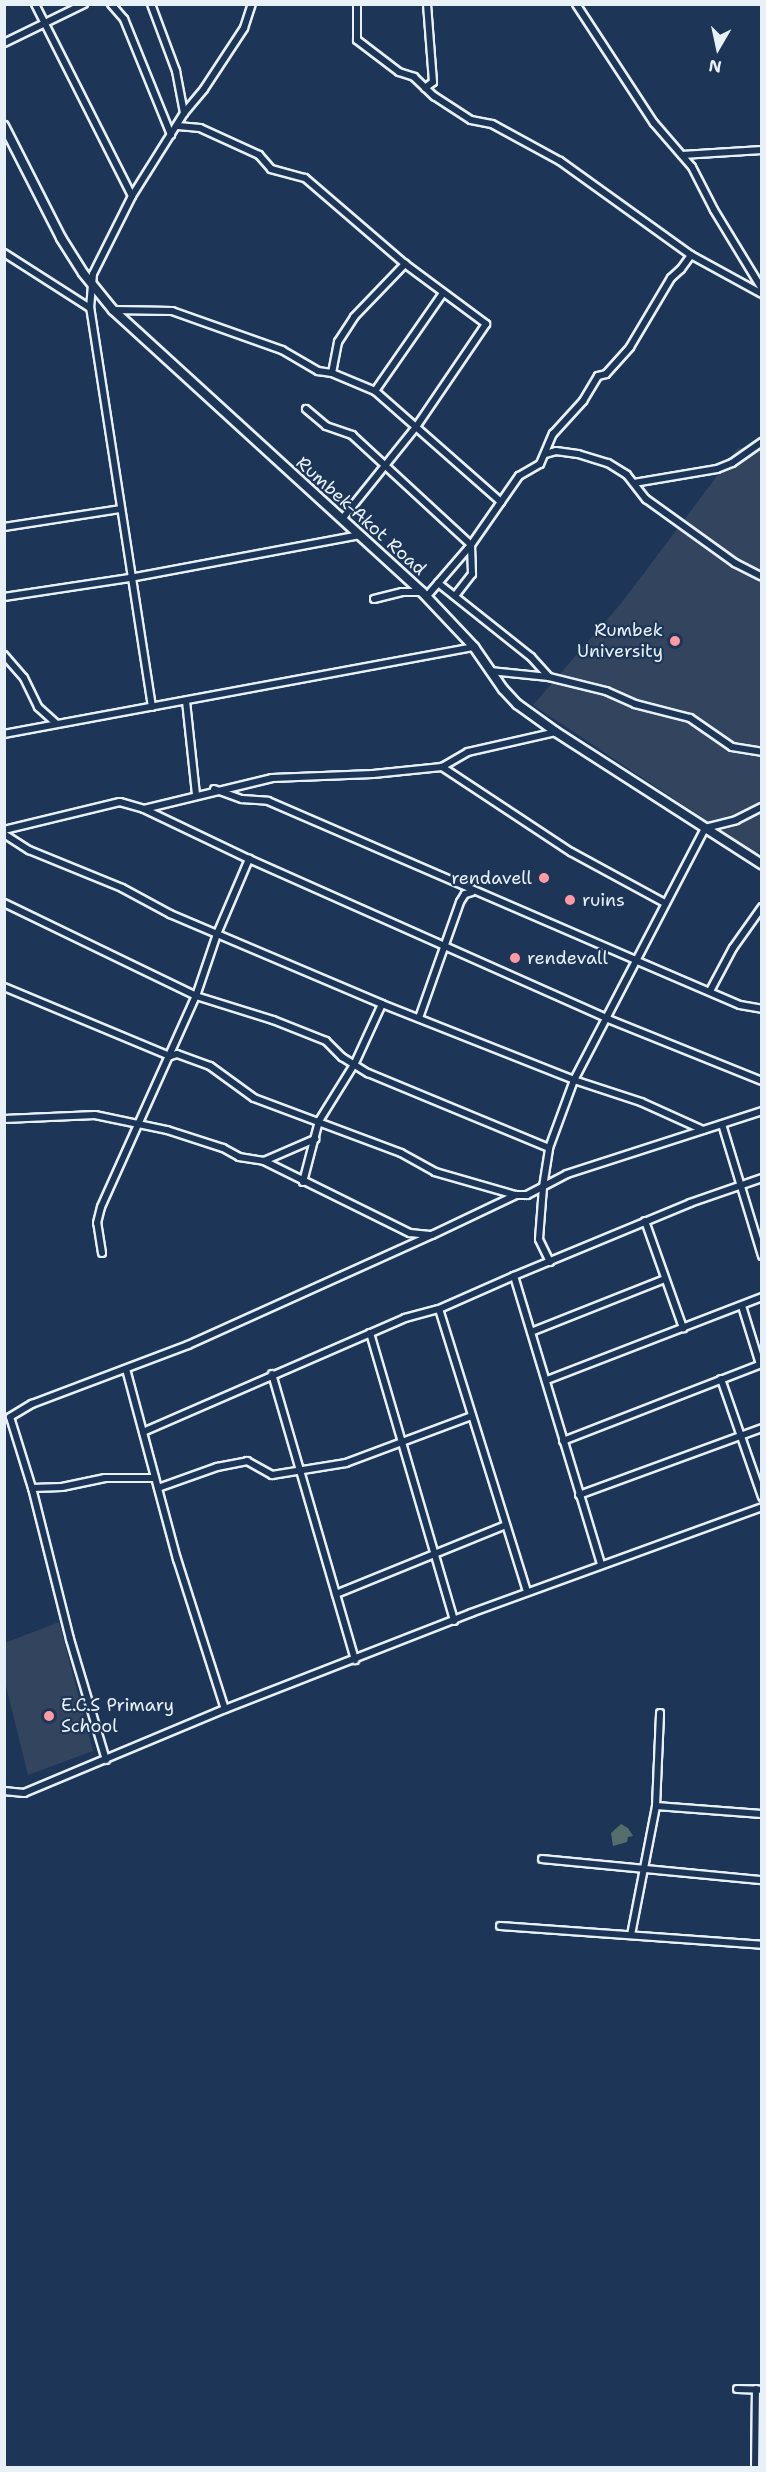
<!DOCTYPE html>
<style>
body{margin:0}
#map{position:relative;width:766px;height:2472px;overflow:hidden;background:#1d3557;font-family:"Shantell Sans",sans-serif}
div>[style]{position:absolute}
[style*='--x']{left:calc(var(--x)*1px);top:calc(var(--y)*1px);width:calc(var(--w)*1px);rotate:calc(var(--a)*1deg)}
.built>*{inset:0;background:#33445e}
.green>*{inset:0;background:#536e6b}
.roads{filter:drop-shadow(2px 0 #e8f1f8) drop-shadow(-2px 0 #e8f1f8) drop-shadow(0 2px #e8f1f8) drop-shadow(0 -2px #e8f1f8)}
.minor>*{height:6px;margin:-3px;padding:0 3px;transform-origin:3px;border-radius:3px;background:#1d3557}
.major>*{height:8px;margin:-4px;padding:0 4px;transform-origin:4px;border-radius:4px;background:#1d3557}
.dots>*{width:16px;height:16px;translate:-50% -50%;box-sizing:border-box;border:3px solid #1d3557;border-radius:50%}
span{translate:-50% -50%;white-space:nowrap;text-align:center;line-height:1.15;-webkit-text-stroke:4.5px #1d3557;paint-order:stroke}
.street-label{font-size:18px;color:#e8f1f8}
.poi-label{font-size:18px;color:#e8f1f8}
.right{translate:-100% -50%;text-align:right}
.left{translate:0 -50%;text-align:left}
.frame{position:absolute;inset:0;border:6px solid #e8f1f8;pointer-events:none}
.north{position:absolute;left:688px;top:18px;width:60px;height:60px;-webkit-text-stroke:4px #1d3557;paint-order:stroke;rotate:189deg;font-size:16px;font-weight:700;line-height:24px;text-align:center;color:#e8f1f8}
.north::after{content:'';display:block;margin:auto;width:21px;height:27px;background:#e8f1f8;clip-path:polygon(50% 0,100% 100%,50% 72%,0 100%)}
</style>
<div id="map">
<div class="built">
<i style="clip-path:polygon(761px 446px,761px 849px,757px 854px,533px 705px,623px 601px,738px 448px)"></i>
<i style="clip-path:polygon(59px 1622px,93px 1751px,28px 1775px,5px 1682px,5px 1643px)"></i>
</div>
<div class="green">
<i style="clip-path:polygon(621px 1824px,628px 1828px,633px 1836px,628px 1837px,627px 1842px,613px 1846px,611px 1833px)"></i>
</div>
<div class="roads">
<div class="minor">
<i style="--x:35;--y:4;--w:215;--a:63.2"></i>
<i style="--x:111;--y:4;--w:20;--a:49"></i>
<i style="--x:124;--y:19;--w:125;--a:67.9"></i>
<i style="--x:151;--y:4;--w:72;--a:69.5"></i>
<i style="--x:176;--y:71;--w:43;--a:79.2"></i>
<i style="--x:357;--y:4;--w:36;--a:90"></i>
<i style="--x:357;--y:40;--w:53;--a:37.3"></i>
<i style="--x:399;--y:72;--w:16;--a:18"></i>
<i style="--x:414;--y:77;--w:28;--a:44"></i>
<i style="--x:434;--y:96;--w:44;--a:33"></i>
<i style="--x:471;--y:120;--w:21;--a:11"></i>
<i style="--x:492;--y:124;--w:77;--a:28.6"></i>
<i style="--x:560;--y:161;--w:161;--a:35.7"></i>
<i style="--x:691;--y:255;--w:81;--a:28.8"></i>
<i style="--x:576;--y:4;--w:142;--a:56.8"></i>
<i style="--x:654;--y:123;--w:58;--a:49.2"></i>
<i style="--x:692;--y:167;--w:48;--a:62.9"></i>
<i style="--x:714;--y:210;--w:92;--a:58.7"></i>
<i style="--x:4;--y:43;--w:89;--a:-26"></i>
<i style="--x:425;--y:88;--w:10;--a:-37"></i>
<i style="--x:433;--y:82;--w:78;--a:-94.4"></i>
<i style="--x:178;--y:126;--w:22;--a:5"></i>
<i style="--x:200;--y:128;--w:65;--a:24.6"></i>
<i style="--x:259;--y:155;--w:18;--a:49"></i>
<i style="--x:271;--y:169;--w:35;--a:15"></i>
<i style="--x:305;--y:178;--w:132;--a:40.7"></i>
<i style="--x:405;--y:264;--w:101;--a:36.5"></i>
<i style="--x:486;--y:324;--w:125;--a:124.2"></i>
<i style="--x:416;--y:427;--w:118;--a:128.8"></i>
<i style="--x:682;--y:155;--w:80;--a:-3.6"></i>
<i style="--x:4;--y:253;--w:102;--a:32.6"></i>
<i style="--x:113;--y:310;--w:59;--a:1"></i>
<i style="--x:172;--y:311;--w:117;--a:19.5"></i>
<i style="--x:282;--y:350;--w:42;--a:30.3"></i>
<i style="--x:318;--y:371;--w:14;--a:8"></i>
<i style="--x:332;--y:373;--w:47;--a:22.7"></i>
<i style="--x:375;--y:391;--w:168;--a:41.4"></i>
<i style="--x:332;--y:373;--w:32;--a:-79"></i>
<i style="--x:338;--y:342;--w:30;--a:-57"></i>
<i style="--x:354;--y:317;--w:74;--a:-46.1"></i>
<i style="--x:375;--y:391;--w:119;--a:-55.2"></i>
<i style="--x:306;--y:409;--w:26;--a:40"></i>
<i style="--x:326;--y:426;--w:28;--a:19"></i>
<i style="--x:352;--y:435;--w:162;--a:42.7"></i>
<i style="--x:471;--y:545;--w:29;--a:88"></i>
<i style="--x:472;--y:574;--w:28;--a:128"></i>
<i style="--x:545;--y:454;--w:11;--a:-15"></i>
<i style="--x:556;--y:451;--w:22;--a:8"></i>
<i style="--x:578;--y:454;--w:31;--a:17"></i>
<i style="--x:608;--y:463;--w:22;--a:32"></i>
<i style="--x:627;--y:475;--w:31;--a:52"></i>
<i style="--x:646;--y:499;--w:110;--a:35.7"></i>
<i style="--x:735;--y:563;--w:30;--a:27"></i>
<i style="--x:634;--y:483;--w:84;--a:-9.6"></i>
<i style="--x:717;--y:469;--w:16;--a:-22"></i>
<i style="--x:732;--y:463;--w:37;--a:-35"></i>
<i style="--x:4;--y:527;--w:117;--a:-8.8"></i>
<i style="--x:438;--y:583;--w:119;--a:38.5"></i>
<i style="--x:531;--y:657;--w:27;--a:48"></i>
<i style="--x:427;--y:596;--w:67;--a:-49.2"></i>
<i style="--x:471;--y:545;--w:84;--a:-55.2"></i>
<i style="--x:519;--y:476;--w:24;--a:-30"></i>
<i style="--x:540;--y:464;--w:33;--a:-67"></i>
<i style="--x:553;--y:434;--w:45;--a:-47.7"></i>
<i style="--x:583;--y:401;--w:29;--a:-59"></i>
<i style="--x:598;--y:376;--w:8;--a:-14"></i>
<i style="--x:606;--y:374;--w:36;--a:-48"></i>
<i style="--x:630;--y:347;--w:80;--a:-59.3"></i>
<i style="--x:671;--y:278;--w:13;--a:-42"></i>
<i style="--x:681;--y:269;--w:17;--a:-54"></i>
<i style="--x:4;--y:597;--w:127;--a:-8.6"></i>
<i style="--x:130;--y:578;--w:234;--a:-10.6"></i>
<i style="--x:374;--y:599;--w:29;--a:-14"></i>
<i style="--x:402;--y:592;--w:20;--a:0"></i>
<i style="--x:4;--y:655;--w:30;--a:49"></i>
<i style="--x:24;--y:678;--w:32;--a:64"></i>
<i style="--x:38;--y:707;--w:25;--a:42"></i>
<i style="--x:490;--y:671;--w:59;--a:5.8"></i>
<i style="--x:549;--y:677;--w:59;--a:13.8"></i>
<i style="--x:606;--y:691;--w:32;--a:24"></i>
<i style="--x:635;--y:704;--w:57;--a:14.3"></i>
<i style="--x:690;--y:718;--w:51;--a:34.6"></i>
<i style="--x:732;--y:747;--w:30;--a:9"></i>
<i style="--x:186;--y:701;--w:95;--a:83.9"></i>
<i style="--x:152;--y:707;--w:404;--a:-98.8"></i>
<i style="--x:90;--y:308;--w:34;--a:-85"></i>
<i style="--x:93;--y:274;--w:87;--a:-63.4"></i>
<i style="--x:132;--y:196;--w:98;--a:-57.9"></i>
<i style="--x:184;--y:113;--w:31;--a:-50"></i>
<i style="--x:204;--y:89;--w:73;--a:-56.7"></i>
<i style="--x:244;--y:28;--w:25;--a:-72"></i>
<i style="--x:4;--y:734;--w:478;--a:-10.5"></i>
<i style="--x:442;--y:767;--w:154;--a:33.4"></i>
<i style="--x:571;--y:852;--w:107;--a:28.5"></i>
<i style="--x:214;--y:789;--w:30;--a:20"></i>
<i style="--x:242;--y:799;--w:26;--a:4"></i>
<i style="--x:268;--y:801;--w:400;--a:23.4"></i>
<i style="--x:635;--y:960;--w:114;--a:23.2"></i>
<i style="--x:740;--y:1005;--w:22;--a:10"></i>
<i style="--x:144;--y:809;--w:116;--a:25.5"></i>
<i style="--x:249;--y:859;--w:393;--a:24"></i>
<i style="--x:608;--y:1019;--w:166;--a:21.9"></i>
<i style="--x:4;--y:830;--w:119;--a:-13.6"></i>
<i style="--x:120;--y:802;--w:25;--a:16"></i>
<i style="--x:144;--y:809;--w:132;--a:-13.6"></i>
<i style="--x:272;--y:778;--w:101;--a:-2.3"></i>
<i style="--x:373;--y:774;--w:69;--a:-5.8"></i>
<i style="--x:442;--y:767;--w:30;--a:-30"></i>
<i style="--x:468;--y:752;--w:90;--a:-12.8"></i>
<i style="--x:4;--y:834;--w:30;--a:33"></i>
<i style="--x:29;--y:850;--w:100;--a:22.2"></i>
<i style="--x:122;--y:888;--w:55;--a:28.4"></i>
<i style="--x:170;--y:914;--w:230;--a:23"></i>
<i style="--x:382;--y:1004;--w:206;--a:21.6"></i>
<i style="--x:574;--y:1080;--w:71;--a:18.2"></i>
<i style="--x:641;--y:1102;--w:68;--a:24.3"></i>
<i style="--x:4;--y:903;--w:213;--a:25.8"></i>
<i style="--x:196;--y:996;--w:81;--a:17.3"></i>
<i style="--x:273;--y:1020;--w:57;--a:21.6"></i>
<i style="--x:326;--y:1041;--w:23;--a:45"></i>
<i style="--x:342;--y:1057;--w:31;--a:32"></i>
<i style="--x:368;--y:1073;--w:196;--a:22.5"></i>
<i style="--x:4;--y:987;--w:180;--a:22.6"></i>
<i style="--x:170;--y:1056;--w:7;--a:-16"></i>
<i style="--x:177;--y:1054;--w:35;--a:20"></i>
<i style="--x:210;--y:1066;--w:54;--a:36"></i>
<i style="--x:254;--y:1098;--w:157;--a:20.5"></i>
<i style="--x:401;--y:1153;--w:39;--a:29"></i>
<i style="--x:435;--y:1172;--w:83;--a:16"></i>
<i style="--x:710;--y:991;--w:49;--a:-61.9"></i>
<i style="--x:733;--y:948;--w:50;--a:-54.7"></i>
<i style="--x:419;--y:1018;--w:123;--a:-70.5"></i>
<i style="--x:460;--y:902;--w:9;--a:-58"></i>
<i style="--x:465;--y:894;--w:7;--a:-16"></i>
<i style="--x:4;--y:1119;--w:91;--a:-2.5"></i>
<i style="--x:95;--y:1115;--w:74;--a:11.8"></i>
<i style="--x:167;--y:1130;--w:59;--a:17.8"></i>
<i style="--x:223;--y:1148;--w:18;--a:29"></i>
<i style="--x:239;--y:1157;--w:25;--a:9"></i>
<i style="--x:264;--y:1161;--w:163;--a:26.3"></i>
<i style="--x:410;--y:1233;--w:20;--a:6"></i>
<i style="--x:722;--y:1124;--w:138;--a:73.1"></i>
<i style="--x:264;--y:1161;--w:56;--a:-23.3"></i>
<i style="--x:303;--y:1182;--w:63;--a:-75.3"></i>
<i style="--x:319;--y:1121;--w:68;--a:-58.2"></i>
<i style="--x:355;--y:1063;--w:65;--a:-65.4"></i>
<i style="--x:645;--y:1221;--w:114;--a:70.4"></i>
<i style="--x:102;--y:1253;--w:30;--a:-99"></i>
<i style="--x:97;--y:1223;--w:16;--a:-76"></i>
<i style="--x:101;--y:1207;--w:231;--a:-65.8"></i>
<i style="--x:196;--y:996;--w:65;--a:-71.3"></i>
<i style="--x:217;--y:934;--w:82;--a:-66.9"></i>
<i style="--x:550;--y:1262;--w:25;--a:-116"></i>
<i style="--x:539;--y:1239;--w:52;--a:-85.6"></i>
<i style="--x:543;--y:1187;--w:39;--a:-81"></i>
<i style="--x:549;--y:1148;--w:72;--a:-69.8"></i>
<i style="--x:574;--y:1080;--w:284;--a:-62.5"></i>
<i style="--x:705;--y:828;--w:32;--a:-14"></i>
<i style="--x:736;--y:820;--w:29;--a:-27"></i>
<i style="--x:514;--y:1276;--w:191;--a:-22.5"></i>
<i style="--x:690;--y:1203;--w:76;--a:-19.1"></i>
<i style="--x:742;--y:1306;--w:61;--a:72.8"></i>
<i style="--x:439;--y:1309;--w:296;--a:72.7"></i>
<i style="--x:531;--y:1332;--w:144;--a:-21.6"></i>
<i style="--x:370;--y:1333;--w:300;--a:73.7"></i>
<i style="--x:126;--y:1369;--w:197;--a:75"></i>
<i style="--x:177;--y:1559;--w:157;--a:72.3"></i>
<i style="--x:272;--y:1374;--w:298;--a:73.8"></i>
<i style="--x:721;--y:1379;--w:125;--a:70.8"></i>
<i style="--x:547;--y:1380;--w:230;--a:-21.1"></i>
<i style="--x:143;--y:1432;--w:286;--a:-23.5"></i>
<i style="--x:405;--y:1318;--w:35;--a:-15"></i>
<i style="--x:439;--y:1309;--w:82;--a:-23.7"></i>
<i style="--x:514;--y:1276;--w:302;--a:73.2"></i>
<i style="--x:563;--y:1441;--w:213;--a:-21.2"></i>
<i style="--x:32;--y:1488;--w:30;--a:-2"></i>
<i style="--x:62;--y:1487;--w:44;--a:-11.8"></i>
<i style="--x:105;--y:1478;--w:50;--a:0"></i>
<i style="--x:158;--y:1488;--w:63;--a:-19.6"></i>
<i style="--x:217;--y:1467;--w:31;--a:-11"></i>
<i style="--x:247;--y:1461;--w:29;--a:29"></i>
<i style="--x:272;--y:1475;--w:75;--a:-9.2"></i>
<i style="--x:346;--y:1463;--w:134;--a:-20.5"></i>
<i style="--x:579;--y:1495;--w:195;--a:-20.1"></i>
<i style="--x:336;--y:1594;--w:183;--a:-22.1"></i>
<i style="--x:106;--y:1760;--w:126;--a:-106.6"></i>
<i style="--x:70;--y:1639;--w:156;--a:-104.1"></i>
<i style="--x:32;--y:1488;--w:74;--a:-107.2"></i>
<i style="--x:10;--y:1417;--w:26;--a:-31"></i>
<i style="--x:32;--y:1404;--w:167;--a:-20.7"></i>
<i style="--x:188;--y:1345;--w:268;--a:-24.3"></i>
<i style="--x:432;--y:1235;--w:93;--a:-25.5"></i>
<i style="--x:516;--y:1195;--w:11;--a:0"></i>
<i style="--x:527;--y:1195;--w:45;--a:-27.7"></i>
<i style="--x:567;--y:1174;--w:205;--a:-17.9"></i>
<i style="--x:4;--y:1791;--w:20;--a:6"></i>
<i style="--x:24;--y:1793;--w:218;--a:-22.7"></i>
<i style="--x:225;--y:1709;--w:264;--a:-21.3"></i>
<i style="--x:471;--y:1613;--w:310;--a:-20"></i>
<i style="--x:656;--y:1806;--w:106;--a:4.3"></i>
<i style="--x:542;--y:1859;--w:221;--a:5.5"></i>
<i style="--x:500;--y:1926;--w:263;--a:4.1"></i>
<i style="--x:631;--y:1935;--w:131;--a:-79"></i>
<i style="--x:656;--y:1806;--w:93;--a:-87.5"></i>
<i style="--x:737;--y:2389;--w:25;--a:2"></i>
<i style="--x:755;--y:2468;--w:79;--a:-89.3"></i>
</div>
<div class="major">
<i style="--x:4;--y:126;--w:126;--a:63"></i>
<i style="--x:61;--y:238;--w:41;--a:57.8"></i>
<i style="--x:83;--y:273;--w:48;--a:51"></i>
<i style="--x:113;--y:310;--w:418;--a:42.4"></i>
<i style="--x:422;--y:592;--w:76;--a:46.6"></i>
<i style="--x:474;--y:647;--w:51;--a:55.4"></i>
<i style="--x:503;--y:689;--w:21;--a:47"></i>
<i style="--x:517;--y:704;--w:48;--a:35.7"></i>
<i style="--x:556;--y:732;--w:245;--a:32.7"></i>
</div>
</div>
<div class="dots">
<i style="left:675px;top:641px;background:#ff9aa2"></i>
<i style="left:544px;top:878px;background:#ff9aa2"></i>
<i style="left:570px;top:900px;background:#ff9aa2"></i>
<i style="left:515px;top:958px;background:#ff9aa2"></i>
<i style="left:49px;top:1716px;background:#ff9aa2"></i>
</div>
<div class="street-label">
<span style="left:361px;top:516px;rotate:42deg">Rumbek-Akot Road</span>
</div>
<div class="poi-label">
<span class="right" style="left:663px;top:641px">Rumbek<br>University</span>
<span class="right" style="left:532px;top:878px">rendavell</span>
<span class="left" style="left:582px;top:900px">ruins</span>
<span class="left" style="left:527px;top:958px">rendevall</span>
<span class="left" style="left:61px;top:1716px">E.C.S Primary<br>School</span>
</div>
<div class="frame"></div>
<div class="north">N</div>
</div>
